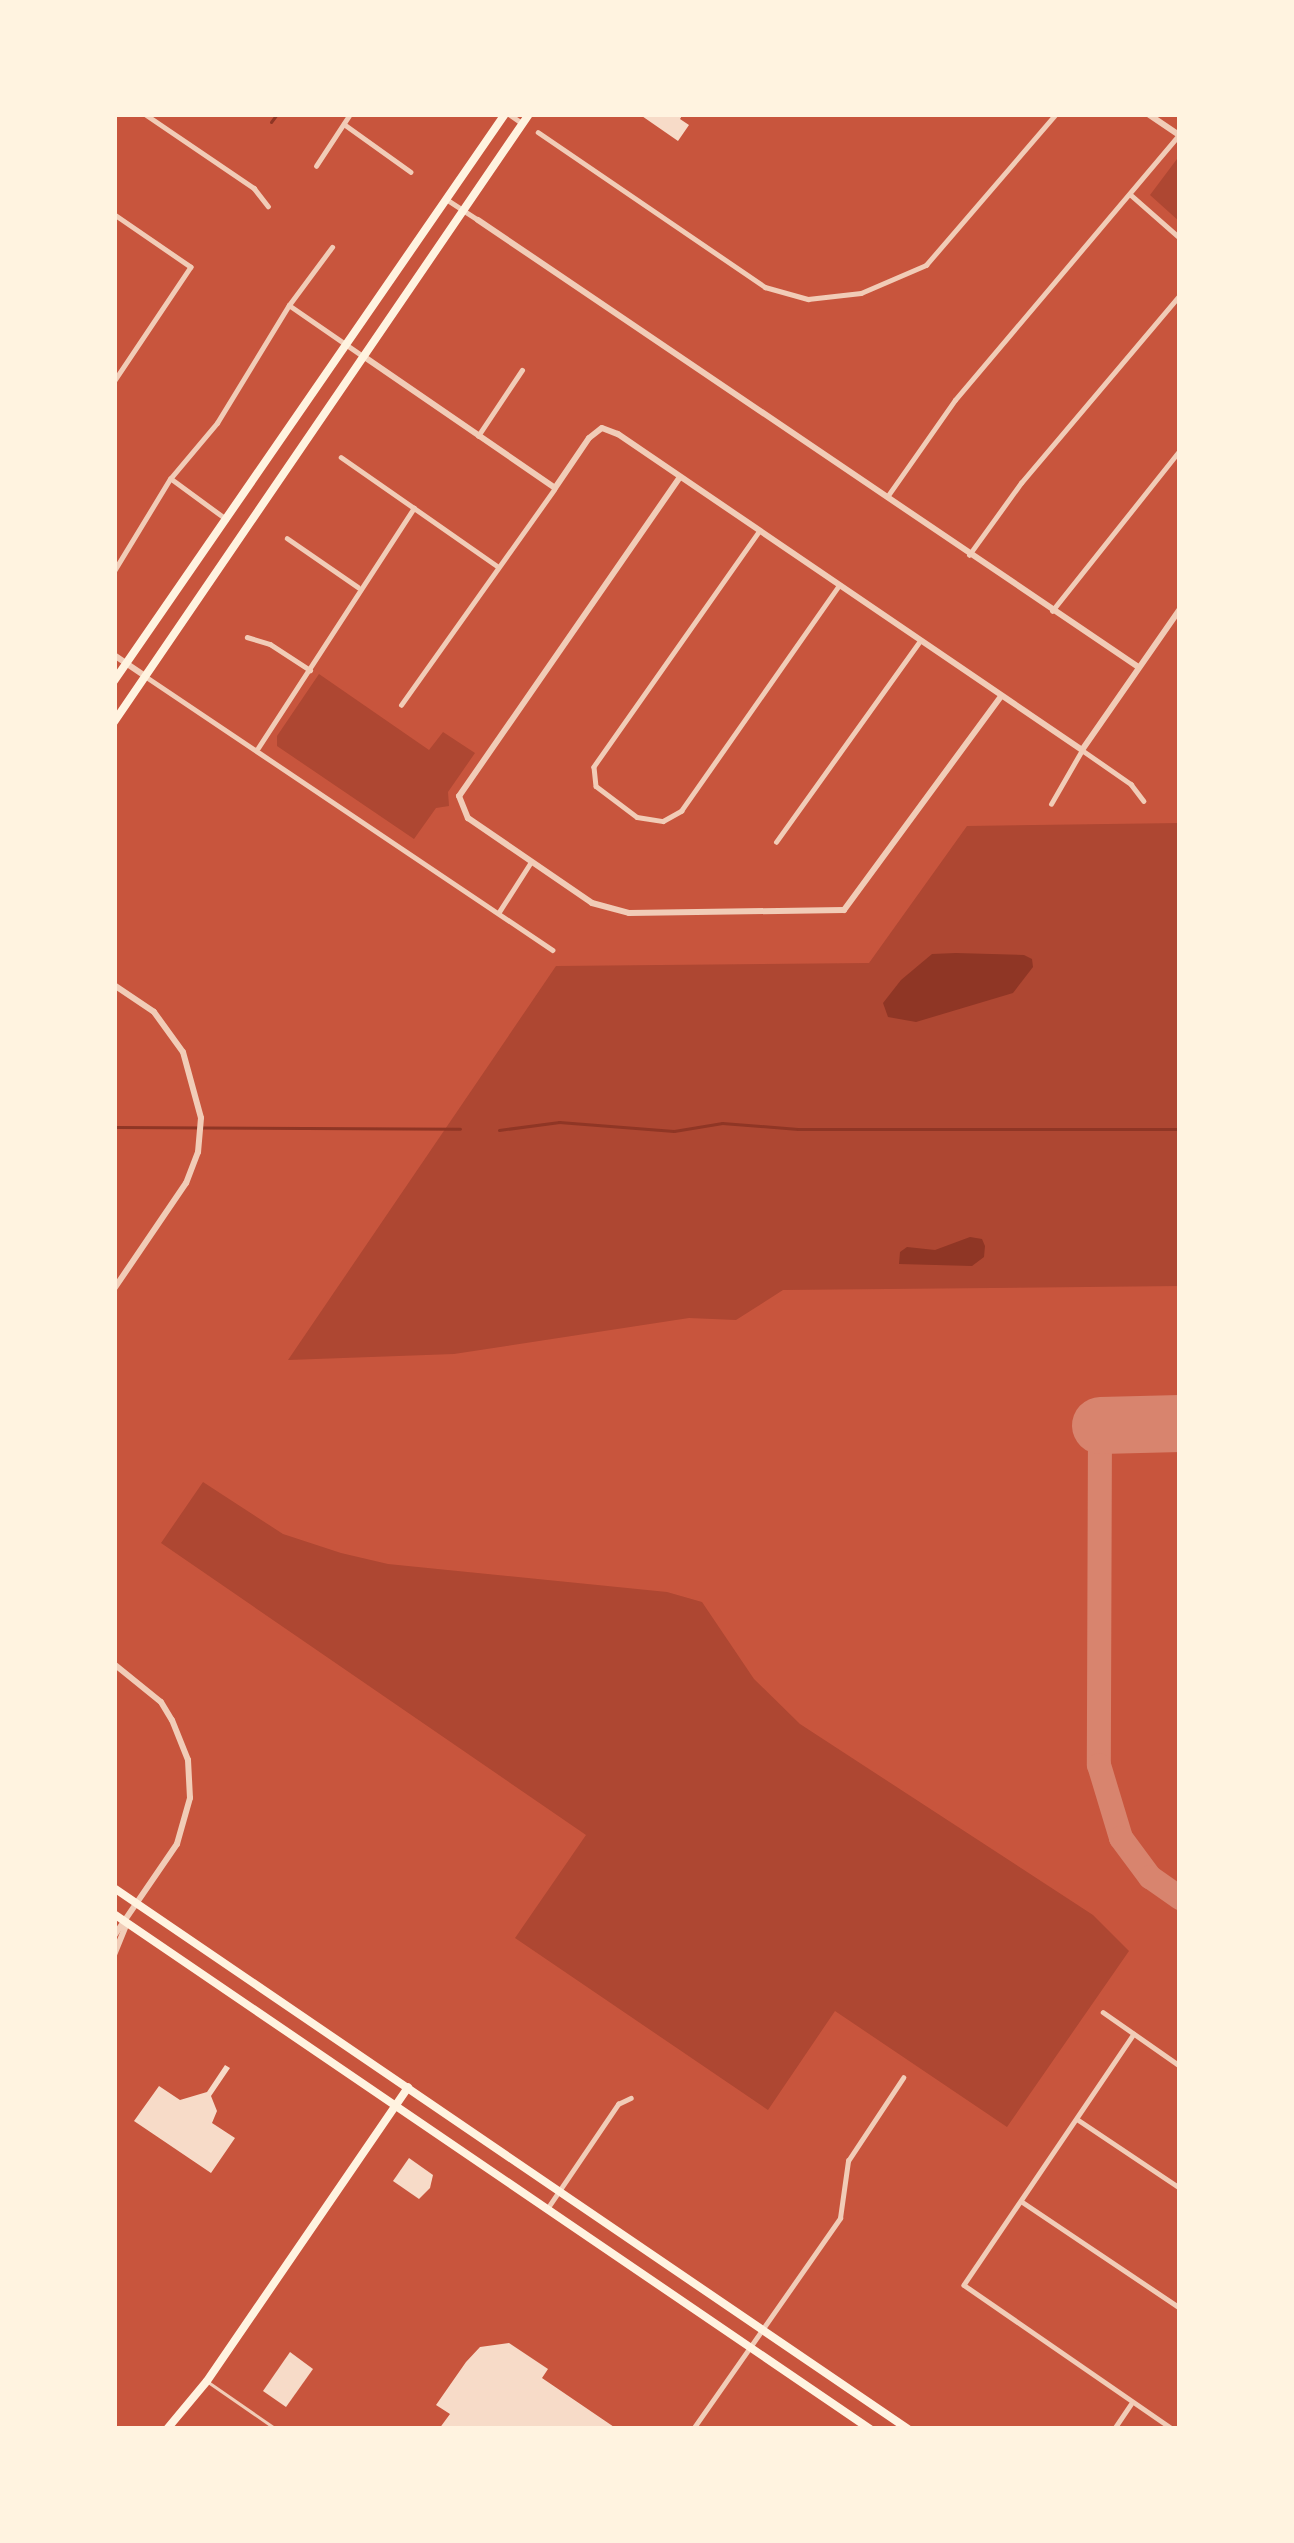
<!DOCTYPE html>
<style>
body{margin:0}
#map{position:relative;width:1294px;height:2543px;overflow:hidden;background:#c8553d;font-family:Poppins,sans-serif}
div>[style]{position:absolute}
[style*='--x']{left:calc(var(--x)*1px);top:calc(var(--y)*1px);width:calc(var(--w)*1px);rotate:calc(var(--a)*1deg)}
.green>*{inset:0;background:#ae4732}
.water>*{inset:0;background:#8f3625}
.stream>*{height:3px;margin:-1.5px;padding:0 1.5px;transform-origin:1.5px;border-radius:1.5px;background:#8f3625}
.taxiway>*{height:24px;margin:-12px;padding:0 12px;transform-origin:12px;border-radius:12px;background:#d8846e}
.runway>*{height:57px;margin:-28.5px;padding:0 28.5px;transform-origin:28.5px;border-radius:28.5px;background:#d8846e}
.building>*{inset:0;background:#f7dbc8}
.service>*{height:3px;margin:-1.5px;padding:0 1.5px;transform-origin:1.5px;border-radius:1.5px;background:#f1ccb7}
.minor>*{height:4.5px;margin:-2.25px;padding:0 2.25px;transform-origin:2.25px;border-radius:2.25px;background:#f1ccb7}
.tertiary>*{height:6px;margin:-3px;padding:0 3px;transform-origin:3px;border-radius:3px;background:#f1ccb7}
.secondary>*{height:8px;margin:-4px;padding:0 4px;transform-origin:4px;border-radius:4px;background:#fff3e0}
.primary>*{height:8px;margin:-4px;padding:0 4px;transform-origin:4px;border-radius:4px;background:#fff3e0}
span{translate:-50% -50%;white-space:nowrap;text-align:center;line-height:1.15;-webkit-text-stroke:12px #fff3e0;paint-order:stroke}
.frame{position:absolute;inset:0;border:117px solid #fff3e0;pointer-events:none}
</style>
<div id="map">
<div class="green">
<i style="clip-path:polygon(1180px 155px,1180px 222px,1150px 195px)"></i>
<i style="clip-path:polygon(319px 674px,429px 750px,443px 732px,475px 753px,448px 792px,449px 806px,436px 808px,414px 839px,277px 746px,277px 736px)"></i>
<i style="clip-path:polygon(1180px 823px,1180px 1286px,783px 1290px,736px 1320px,689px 1318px,454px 1354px,288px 1360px,556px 966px,869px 963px,967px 826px)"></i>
<i style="clip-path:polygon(203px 1482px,283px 1534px,341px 1553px,388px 1564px,667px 1592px,702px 1602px,754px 1679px,800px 1724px,1093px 1915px,1129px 1951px,1007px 2127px,835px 2011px,768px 2110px,515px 1938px,586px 1835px,161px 1543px)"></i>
</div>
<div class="water">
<i style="clip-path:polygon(956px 953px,1024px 955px,1032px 959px,1033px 967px,1013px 993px,916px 1022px,888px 1017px,883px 1003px,901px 980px,932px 954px)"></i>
<i style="clip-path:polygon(970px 1237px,982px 1239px,985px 1246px,984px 1257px,972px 1266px,899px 1264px,900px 1252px,907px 1247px,935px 1250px)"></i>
</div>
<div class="stream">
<i style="--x:271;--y:122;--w:10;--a:-53"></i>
<i style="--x:114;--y:1127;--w:346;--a:0.3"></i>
<i style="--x:499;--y:1130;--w:61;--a:-7.6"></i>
<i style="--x:559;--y:1122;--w:115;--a:4.5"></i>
<i style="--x:674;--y:1131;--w:49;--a:-9.5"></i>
<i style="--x:722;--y:1123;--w:76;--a:4.5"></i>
<i style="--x:798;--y:1129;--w:382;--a:0"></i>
</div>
<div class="taxiway">
<i style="--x:1100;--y:1425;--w:340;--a:90.2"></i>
<i style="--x:1099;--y:1765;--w:76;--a:73.2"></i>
<i style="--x:1121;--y:1838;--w:49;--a:53.4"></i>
<i style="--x:1150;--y:1877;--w:37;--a:35"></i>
</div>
<div class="runway">
<i style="--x:1100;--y:1425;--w:80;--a:-1.4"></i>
</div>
<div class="building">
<i style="clip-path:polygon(639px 114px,683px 114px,680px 119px,689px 125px,678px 141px)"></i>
<i style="clip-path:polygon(225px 2065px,230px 2068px,211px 2096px,217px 2111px,212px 2123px,235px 2138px,211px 2173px,134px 2121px,159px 2086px,180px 2100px,207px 2092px)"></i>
<i style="clip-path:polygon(409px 2158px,433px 2175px,430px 2188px,419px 2199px,393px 2181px)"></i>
<i style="clip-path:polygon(509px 2343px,548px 2369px,542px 2378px,617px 2429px,439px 2429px,450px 2414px,436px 2405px,466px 2362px,480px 2347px)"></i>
<i style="clip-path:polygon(290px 2352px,313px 2369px,286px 2407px,263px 2391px)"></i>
</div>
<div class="service">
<i style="--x:208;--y:2382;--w:83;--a:34.7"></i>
</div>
<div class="minor">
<i style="--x:145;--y:114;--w:132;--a:34.2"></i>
<i style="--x:254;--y:188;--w:23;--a:52"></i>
<i style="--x:509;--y:114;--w:16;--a:35"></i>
<i style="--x:344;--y:124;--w:82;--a:35.6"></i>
<i style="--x:538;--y:132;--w:275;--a:34.3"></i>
<i style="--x:765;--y:287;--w:45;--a:15.6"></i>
<i style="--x:808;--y:299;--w:53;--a:-6.5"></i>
<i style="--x:861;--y:293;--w:71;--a:-23.3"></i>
<i style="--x:926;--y:265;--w:199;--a:-49.3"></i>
<i style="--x:316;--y:166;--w:62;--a:-56.8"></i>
<i style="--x:1131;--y:195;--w:65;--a:41.3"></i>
<i style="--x:446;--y:199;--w:37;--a:33"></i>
<i style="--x:114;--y:214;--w:93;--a:34.5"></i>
<i style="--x:191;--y:267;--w:138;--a:123.8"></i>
<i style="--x:289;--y:305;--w:90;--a:34.6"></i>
<i style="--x:478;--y:436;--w:79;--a:-56.3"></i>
<i style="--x:341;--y:457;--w:190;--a:34.9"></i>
<i style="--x:173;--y:480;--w:66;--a:36.3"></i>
<i style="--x:887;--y:497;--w:118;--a:-55"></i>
<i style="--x:955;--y:400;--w:348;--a:-49.8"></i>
<i style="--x:759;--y:532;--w:287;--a:125.1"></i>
<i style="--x:594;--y:767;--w:19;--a:84"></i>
<i style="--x:596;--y:786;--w:51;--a:37.1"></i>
<i style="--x:637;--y:817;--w:26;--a:9"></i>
<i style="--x:663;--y:821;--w:21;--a:-29"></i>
<i style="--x:681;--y:811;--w:276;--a:-55"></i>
<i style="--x:287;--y:538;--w:86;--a:34.6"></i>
<i style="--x:969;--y:555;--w:89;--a:-54.2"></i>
<i style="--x:1021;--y:483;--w:246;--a:-49.8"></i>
<i style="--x:114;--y:571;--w:108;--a:-58.7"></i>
<i style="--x:170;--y:479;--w:73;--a:-50"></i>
<i style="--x:217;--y:423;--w:138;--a:-58.6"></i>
<i style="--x:289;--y:305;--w:72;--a:-53.4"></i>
<i style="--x:1052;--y:611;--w:206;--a:-51.5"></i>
<i style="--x:247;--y:637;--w:24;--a:17"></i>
<i style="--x:270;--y:644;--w:48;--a:33"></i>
<i style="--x:145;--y:676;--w:491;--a:33.9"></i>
<i style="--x:401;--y:705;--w:264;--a:-54.6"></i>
<i style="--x:258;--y:748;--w:286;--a:-57"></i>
<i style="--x:1051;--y:804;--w:62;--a:-60.1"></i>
<i style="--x:1082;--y:750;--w:60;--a:34.8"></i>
<i style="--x:1131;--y:784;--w:21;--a:53"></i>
<i style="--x:776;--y:842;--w:246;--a:-54.4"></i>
<i style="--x:499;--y:912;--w:59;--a:-57.4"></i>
<i style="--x:1103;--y:2012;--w:94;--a:35"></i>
<i style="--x:1134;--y:2034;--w:303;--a:124.1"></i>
<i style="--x:964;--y:2285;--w:254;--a:34.6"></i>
<i style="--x:1077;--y:2119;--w:124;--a:33.8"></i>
<i style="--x:1021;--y:2201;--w:192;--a:33.9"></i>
<i style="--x:547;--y:2209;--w:127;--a:-55.9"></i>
<i style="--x:618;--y:2104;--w:14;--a:-25"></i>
<i style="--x:693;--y:2429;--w:257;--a:-55.1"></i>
<i style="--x:840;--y:2218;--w:58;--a:-82"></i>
<i style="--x:848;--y:2161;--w:100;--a:-56.5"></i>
<i style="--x:1114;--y:2429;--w:30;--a:-56"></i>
</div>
<div class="tertiary">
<i style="--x:1148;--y:114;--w:37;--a:34"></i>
<i style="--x:478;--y:220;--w:796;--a:34.09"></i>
<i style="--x:366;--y:358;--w:229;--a:34.5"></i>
<i style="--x:555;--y:488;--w:60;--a:-55.8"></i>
<i style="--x:589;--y:438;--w:16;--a:-38"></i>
<i style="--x:602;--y:428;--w:17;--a:21"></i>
<i style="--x:618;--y:434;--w:561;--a:34.26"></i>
<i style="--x:1082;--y:750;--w:172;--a:-55.2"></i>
<i style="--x:680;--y:477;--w:388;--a:124.7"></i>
<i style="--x:459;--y:796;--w:24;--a:68"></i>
<i style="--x:468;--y:818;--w:150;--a:34.4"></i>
<i style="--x:592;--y:903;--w:38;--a:15"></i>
<i style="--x:629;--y:913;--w:215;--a:-0.8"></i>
<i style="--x:844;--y:910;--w:265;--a:-53.7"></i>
<i style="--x:114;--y:655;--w:37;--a:34"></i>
<i style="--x:114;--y:985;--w:48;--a:34"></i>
<i style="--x:154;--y:1012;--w:49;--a:54.1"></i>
<i style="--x:183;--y:1052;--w:68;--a:74.7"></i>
<i style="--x:201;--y:1118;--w:34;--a:95"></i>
<i style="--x:198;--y:1152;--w:33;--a:111"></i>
<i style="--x:186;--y:1183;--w:128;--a:124.2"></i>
<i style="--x:114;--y:1664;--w:60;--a:39"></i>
<i style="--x:161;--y:1702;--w:21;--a:59"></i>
<i style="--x:172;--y:1720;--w:43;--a:68.2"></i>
<i style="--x:188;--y:1760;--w:38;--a:87"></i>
<i style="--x:190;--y:1798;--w:48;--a:105.8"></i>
<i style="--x:177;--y:1844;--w:112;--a:124.4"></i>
<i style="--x:114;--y:1955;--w:31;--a:-68"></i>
</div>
<div class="secondary">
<i style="--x:167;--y:2429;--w:62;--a:-50.2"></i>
<i style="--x:207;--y:2381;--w:356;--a:-55.6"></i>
</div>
<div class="primary">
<i style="--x:114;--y:681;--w:689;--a:-55.41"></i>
<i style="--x:114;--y:722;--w:736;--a:-55.68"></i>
<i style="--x:114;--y:1888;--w:961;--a:34.27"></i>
<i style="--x:114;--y:1914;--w:915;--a:34.26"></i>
</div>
<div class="frame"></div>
</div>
